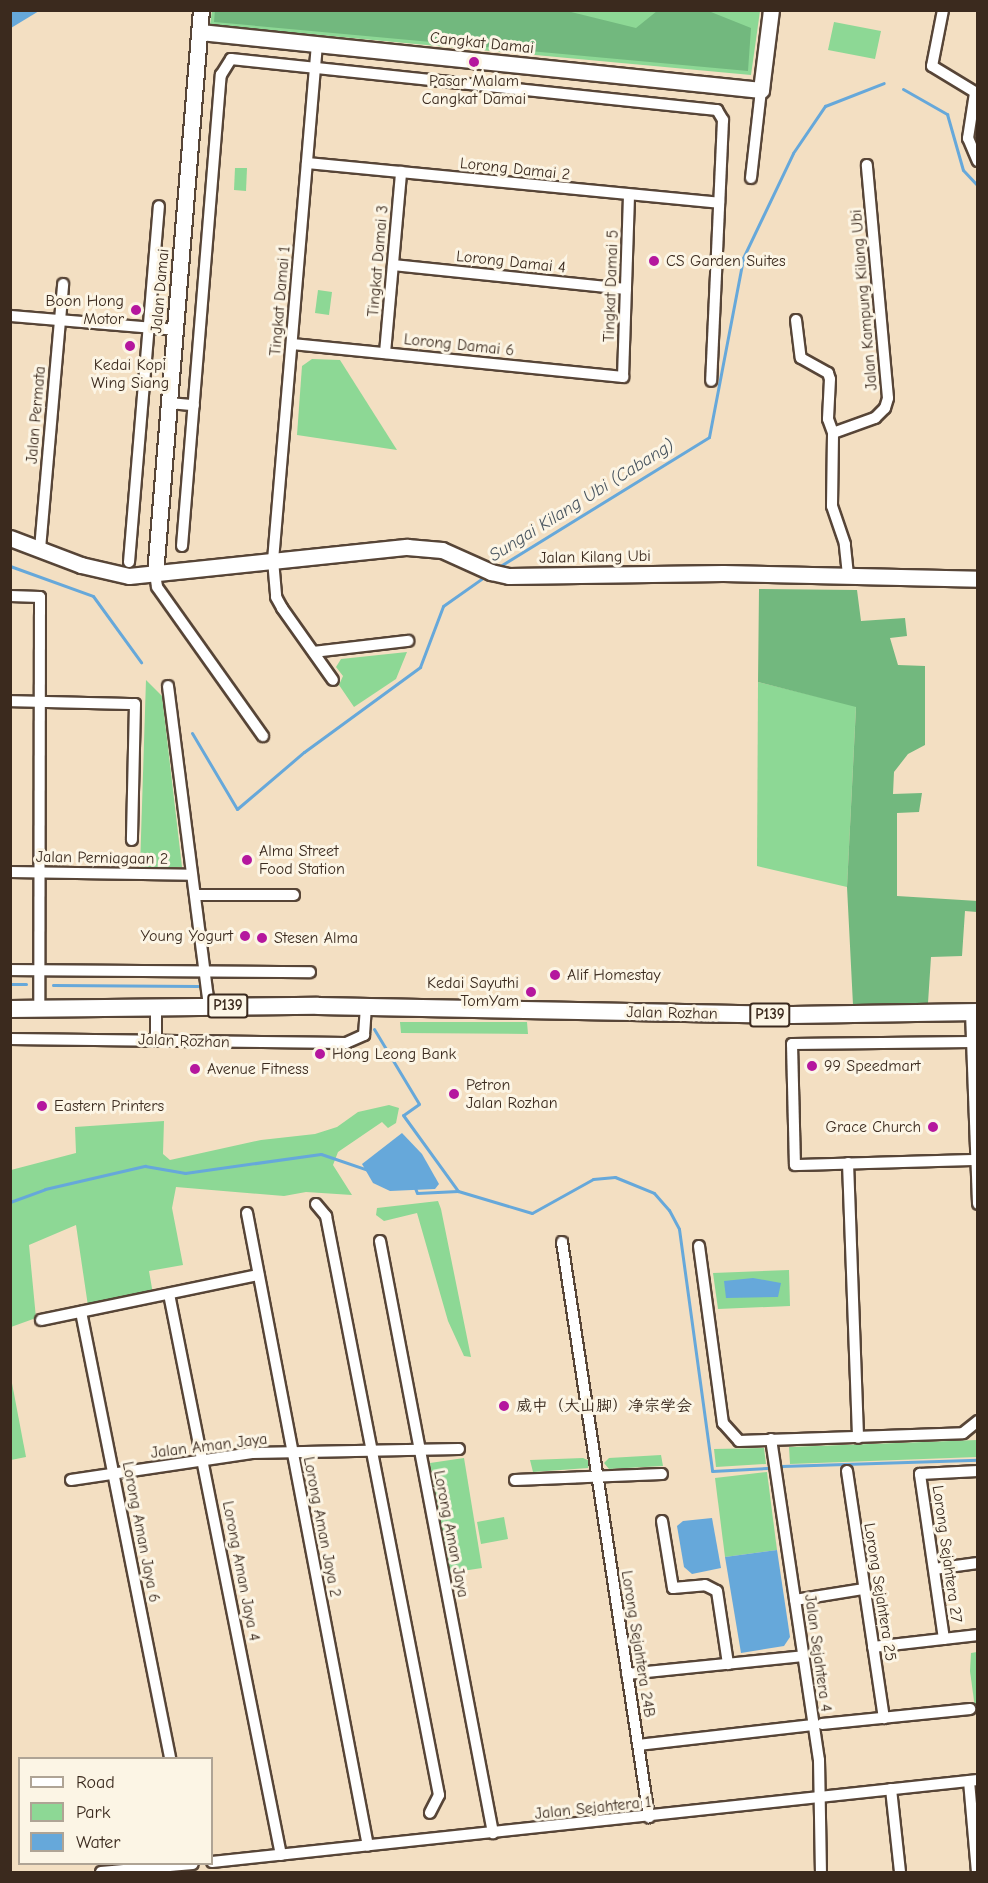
<!DOCTYPE html>
<meta charset="utf-8">
<style>
body{margin:0}
#map{position:relative;width:988px;height:1883px;overflow:hidden;background:#f3dfc2;font-family:"Comic Neue","LXGW WenKai TC",sans-serif}
div>[style]{position:absolute}
[style*='--x']{left:calc(var(--x)*1px);top:calc(var(--y)*1px);width:calc(var(--w)*1px);rotate:calc(var(--a)*1deg)}
.green>*{inset:0;background:#8dd895}
.forest>*{inset:0;background:#72b87e}
.water>*{inset:0;background:#66a8da}
.stream>*{height:3px;margin:-1.5px;padding:0 1.5px;transform-origin:1.5px;border-radius:1.5px;background:#66a8da}
.roads{filter:drop-shadow(2px 0 #574537) drop-shadow(-2px 0 #574537) drop-shadow(0 2px #574537) drop-shadow(0 -2px #574537)}
.street>*{height:10px;margin:-5px;padding:0 5px;transform-origin:5px;border-radius:5px;background:#fff}
.secondary>*{height:15px;margin:-7.5px;padding:0 7.5px;transform-origin:7.5px;border-radius:7.5px;background:#fff}
.primary>*{height:16px;margin:-8px;padding:0 8px;transform-origin:8px;border-radius:8px;background:#fff}
.dots>*{width:16px;height:16px;translate:-50% -50%;box-sizing:border-box;border:3px solid #fcf5e5;border-radius:50%}
span{translate:-50% -50%;white-space:nowrap;text-align:center;line-height:1.15;-webkit-text-stroke:6px #fcf5e5;paint-order:stroke}
.shield-label span{padding:2px 4px;background:#fcf5e5;border:2px solid;border-radius:4px;-webkit-text-stroke-width:0}
.shield-label{font-size:15px;color:#3b2a1e;font-weight:700}
.street-label{font-size:16px;color:#3b2a1e}
.poi-label{font-size:16px;color:#3b2a1e}
.left{translate:0 -50%;text-align:left}
.right{translate:-100% -50%;text-align:right}
.water-label{font-size:18px;color:#4a5660;font-style:italic}
.frame{position:absolute;inset:0;border:12px solid #3b2a1e;pointer-events:none}
.legend{position:absolute;left:18px;top:1757px;width:195px;height:108px;box-sizing:border-box;background:#fcf5e5;border:2px solid #afa495;margin:0;padding:8px 10px;list-style:none;font-size:18px;color:#3b2a1e}
.legend li{display:flex;align-items:center;gap:12px;height:30px}
.legend b{width:30px;border:2px solid #afa495}
</style>
<div id="map">
<div class="green">
<i style="clip-path:polygon(212px 10px,760px 11px,751px 75px,210px 25px)"></i>
<i style="clip-path:polygon(834px 22px,881px 31px,875px 59px,828px 50px)"></i>
<i style="clip-path:polygon(235px 168px,247px 168px,246px 191px,234px 190px)"></i>
<i style="clip-path:polygon(318px 290px,332px 292px,329px 315px,315px 313px)"></i>
<i style="clip-path:polygon(312px 359px,340px 360px,397px 450px,297px 435px,302px 366px)"></i>
<i style="clip-path:polygon(407px 652px,396px 679px,354px 707px,339px 685px,343px 676px,336px 667px,341px 659px)"></i>
<i style="clip-path:polygon(146px 680px,162px 696px,182px 867px,140px 868px)"></i>
<i style="clip-path:polygon(758px 682px,856px 706px,847px 887px,757px 866px)"></i>
<i style="clip-path:polygon(400px 1022px,527px 1022px,528px 1034px,401px 1033px)"></i>
<i style="clip-path:polygon(389px 1105px,399px 1108px,396px 1123px,388px 1128px,382px 1122px,338px 1152px,333px 1165px,352px 1195px,306px 1192px,284px 1196px,176px 1187px,172px 1208px,183px 1265px,149px 1271px,153px 1294px,88px 1306px,76px 1225px,29px 1245px,36px 1318px,11px 1327px,11px 1170px,76px 1153px,75px 1127px,164px 1121px,163px 1154px,170px 1160px,261px 1140px,315px 1134px,337px 1127px,358px 1112px)"></i>
<i style="clip-path:polygon(438px 1201px,441px 1209px,471px 1357px,464px 1356px,448px 1321px,417px 1213px,384px 1221px,376px 1215px,377px 1208px)"></i>
<i style="clip-path:polygon(789px 1270px,790px 1306px,718px 1309px,713px 1273px)"></i>
<i style="clip-path:polygon(11px 1378px,26px 1457px,11px 1460px,10px 1460px)"></i>
<i style="clip-path:polygon(977px 1440px,977px 1457px,790px 1464px,789px 1447px)"></i>
<i style="clip-path:polygon(764px 1448px,766px 1464px,716px 1467px,714px 1449px)"></i>
<i style="clip-path:polygon(661px 1455px,663px 1466px,609px 1469px,604px 1463px,609px 1458px)"></i>
<i style="clip-path:polygon(464px 1458px,482px 1568px,449px 1573px,430px 1463px)"></i>
<i style="clip-path:polygon(583px 1458px,590px 1461px,588px 1468px,533px 1472px,530px 1460px)"></i>
<i style="clip-path:polygon(767px 1472px,777px 1550px,725px 1557px,715px 1478px)"></i>
<i style="clip-path:polygon(504px 1517px,508px 1539px,481px 1544px,477px 1522px)"></i>
<i style="clip-path:polygon(977px 1652px,978px 1652px,977px 1723px,970px 1671px,971px 1653px)"></i>
</div>
<div class="forest">
<i style="clip-path:polygon(215px 10px,567px 11px,636px 28px,657px 11px,706px 10px,751px 28px,748px 71px,214px 22px)"></i>
<i style="clip-path:polygon(759px 589px,857px 590px,861px 621px,905px 618px,907px 636px,890px 638px,898px 665px,925px 666px,925px 745px,908px 754px,894px 772px,893px 794px,922px 793px,919px 812px,897px 813px,897px 896px,978px 901px,977px 912px,965px 911px,962px 956px,931px 957px,928px 1003px,853px 1005px,847px 887px,856px 707px,758px 682px)"></i>
</div>
<div class="water">
<i style="clip-path:polygon(11px 10px,39px 10px,39px 11px,11px 28px)"></i>
<i style="clip-path:polygon(402px 1133px,422px 1154px,439px 1184px,435px 1189px,390px 1191px,373px 1183px,362px 1164px)"></i>
<i style="clip-path:polygon(753px 1278px,781px 1283px,778px 1297px,726px 1298px,724px 1281px)"></i>
<i style="clip-path:polygon(712px 1518px,721px 1568px,692px 1574px,684px 1567px,677px 1526px,683px 1521px)"></i>
<i style="clip-path:polygon(777px 1550px,790px 1637px,784px 1646px,741px 1653px,725px 1557px)"></i>
</div>
<div class="stream">
<i style="--x:903;--y:89;--w:51;--a:29.6"></i>
<i style="--x:947;--y:114;--w:58;--a:74.1"></i>
<i style="--x:963;--y:170;--w:22;--a:47"></i>
<i style="--x:10;--y:566;--w:88;--a:19.9"></i>
<i style="--x:93;--y:596;--w:82;--a:54"></i>
<i style="--x:497;--y:568;--w:249;--a:-31.7"></i>
<i style="--x:709;--y:437;--w:182;--a:-79.2"></i>
<i style="--x:743;--y:258;--w:116;--a:-64.5"></i>
<i style="--x:793;--y:153;--w:57;--a:-55.8"></i>
<i style="--x:825;--y:106;--w:63;--a:-21.3"></i>
<i style="--x:192;--y:733;--w:88;--a:59.4"></i>
<i style="--x:237;--y:809;--w:88;--a:-40.4"></i>
<i style="--x:304;--y:752;--w:144;--a:-36.2"></i>
<i style="--x:420;--y:667;--w:65;--a:-69.3"></i>
<i style="--x:443;--y:606;--w:54;--a:-35.2"></i>
<i style="--x:10;--y:984;--w:16;--a:0"></i>
<i style="--x:53;--y:985;--w:145;--a:0.4"></i>
<i style="--x:374;--y:1029;--w:87;--a:59"></i>
<i style="--x:419;--y:1104;--w:19;--a:145"></i>
<i style="--x:403;--y:1115;--w:94;--a:54.1"></i>
<i style="--x:458;--y:1191;--w:77;--a:16.6"></i>
<i style="--x:532;--y:1213;--w:70;--a:-29.1"></i>
<i style="--x:593;--y:1179;--w:22;--a:-5"></i>
<i style="--x:615;--y:1177;--w:42;--a:22.3"></i>
<i style="--x:654;--y:1193;--w:23;--a:49"></i>
<i style="--x:669;--y:1210;--w:21;--a:62"></i>
<i style="--x:679;--y:1229;--w:244;--a:82.2"></i>
<i style="--x:712;--y:1471;--w:55;--a:-3.1"></i>
<i style="--x:415;--y:1188;--w:5;--a:68"></i>
<i style="--x:417;--y:1193;--w:41;--a:-2.8"></i>
<i style="--x:10;--y:1202;--w:37;--a:-20"></i>
<i style="--x:45;--y:1189;--w:103;--a:-13"></i>
<i style="--x:145;--y:1166;--w:41;--a:9.9"></i>
<i style="--x:185;--y:1173;--w:137;--a:-8"></i>
<i style="--x:321;--y:1154;--w:50;--a:18.8"></i>
<i style="--x:782;--y:1466;--w:196;--a:-1.8"></i>
</div>
<div class="roads">
<div class="street">
<i style="--x:943;--y:10;--w:57;--a:101.1"></i>
<i style="--x:932;--y:66;--w:54;--a:31.3"></i>
<i style="--x:317;--y:44;--w:518;--a:94.87"></i>
<i style="--x:273;--y:560;--w:37;--a:85"></i>
<i style="--x:276;--y:597;--w:13;--a:61"></i>
<i style="--x:282;--y:608;--w:88;--a:54.7"></i>
<i style="--x:975;--y:93;--w:46;--a:98.8"></i>
<i style="--x:968;--y:138;--w:25;--a:67"></i>
<i style="--x:307;--y:163;--w:414;--a:5.5"></i>
<i style="--x:751;--y:178;--w:89;--a:-83.5"></i>
<i style="--x:393;--y:265;--w:234;--a:5.9"></i>
<i style="--x:10;--y:316;--w:166;--a:4.8"></i>
<i style="--x:796;--y:320;--w:38;--a:83"></i>
<i style="--x:801;--y:358;--w:31;--a:29"></i>
<i style="--x:828;--y:373;--w:6;--a:72"></i>
<i style="--x:830;--y:379;--w:40;--a:92.9"></i>
<i style="--x:828;--y:419;--w:15;--a:70"></i>
<i style="--x:292;--y:344;--w:333;--a:5.7"></i>
<i style="--x:623;--y:377;--w:180;--a:-88.1"></i>
<i style="--x:385;--y:353;--w:182;--a:-84.9"></i>
<i style="--x:169;--y:403;--w:25;--a:5"></i>
<i style="--x:182;--y:546;--w:473;--a:-85.3"></i>
<i style="--x:221;--y:75;--w:19;--a:-58"></i>
<i style="--x:231;--y:59;--w:489;--a:6"></i>
<i style="--x:717;--y:110;--w:12;--a:59"></i>
<i style="--x:723;--y:120;--w:261;--a:92.6"></i>
<i style="--x:40;--y:549;--w:266;--a:-85"></i>
<i style="--x:129;--y:562;--w:357;--a:-85.2"></i>
<i style="--x:155;--y:574;--w:13;--a:81"></i>
<i style="--x:157;--y:587;--w:183;--a:54.6"></i>
<i style="--x:848;--y:575;--w:31;--a:-96"></i>
<i style="--x:845;--y:544;--w:40;--a:-108.9"></i>
<i style="--x:832;--y:506;--w:73;--a:-89.2"></i>
<i style="--x:833;--y:433;--w:45;--a:-19.7"></i>
<i style="--x:875;--y:418;--w:14;--a:-45"></i>
<i style="--x:885;--y:408;--w:10;--a:-73"></i>
<i style="--x:888;--y:398;--w:234;--a:-95.2"></i>
<i style="--x:10;--y:596;--w:30;--a:2"></i>
<i style="--x:40;--y:597;--w:412;--a:90.1"></i>
<i style="--x:314;--y:652;--w:95;--a:-6.7"></i>
<i style="--x:168;--y:686;--w:323;--a:82.7"></i>
<i style="--x:10;--y:701;--w:125;--a:1.4"></i>
<i style="--x:135;--y:704;--w:136;--a:91.3"></i>
<i style="--x:10;--y:872;--w:182;--a:0.9"></i>
<i style="--x:195;--y:895;--w:99;--a:0"></i>
<i style="--x:10;--y:970;--w:300;--a:0.4"></i>
<i style="--x:156;--y:1007;--w:31;--a:90"></i>
<i style="--x:971;--y:1012;--w:192;--a:87.9"></i>
<i style="--x:10;--y:1039;--w:336;--a:0.7"></i>
<i style="--x:346;--y:1043;--w:20;--a:-24"></i>
<i style="--x:364;--y:1035;--w:26;--a:-86"></i>
<i style="--x:972;--y:1042;--w:180;--a:179.4"></i>
<i style="--x:792;--y:1044;--w:121;--a:88.6"></i>
<i style="--x:795;--y:1165;--w:181;--a:-1.6"></i>
<i style="--x:848;--y:1163;--w:275;--a:87.9"></i>
<i style="--x:316;--y:1204;--w:16;--a:50"></i>
<i style="--x:326;--y:1216;--w:590;--a:78.96"></i>
<i style="--x:439;--y:1795;--w:20;--a:117"></i>
<i style="--x:247;--y:1213;--w:644;--a:79.18"></i>
<i style="--x:380;--y:1241;--w:603;--a:79.19"></i>
<i style="--x:562;--y:1242;--w:582;--a:81.4"></i>
<i style="--x:699;--y:1246;--w:179;--a:82.3"></i>
<i style="--x:723;--y:1423;--w:24;--a:48"></i>
<i style="--x:739;--y:1441;--w:224;--a:-2"></i>
<i style="--x:963;--y:1433;--w:19;--a:-39"></i>
<i style="--x:169;--y:1294;--w:572;--a:78.71"></i>
<i style="--x:81;--y:1312;--w:455;--a:78.7"></i>
<i style="--x:41;--y:1320;--w:222;--a:-11.7"></i>
<i style="--x:771;--y:1439;--w:325;--a:81.5"></i>
<i style="--x:819;--y:1760;--w:112;--a:89"></i>
<i style="--x:847;--y:1471;--w:250;--a:81.5"></i>
<i style="--x:71;--y:1480;--w:183;--a:-8.5"></i>
<i style="--x:252;--y:1453;--w:207;--a:-1.1"></i>
<i style="--x:515;--y:1480;--w:147;--a:-2.3"></i>
<i style="--x:662;--y:1521;--w:68;--a:80.7"></i>
<i style="--x:673;--y:1588;--w:32;--a:-5"></i>
<i style="--x:705;--y:1585;--w:13;--a:27"></i>
<i style="--x:717;--y:1591;--w:74;--a:81.4"></i>
<i style="--x:934;--y:1569;--w:44;--a:-7.8"></i>
<i style="--x:795;--y:1600;--w:70;--a:-9.1"></i>
<i style="--x:944;--y:1639;--w:167;--a:-98.3"></i>
<i style="--x:920;--y:1474;--w:58;--a:-3"></i>
<i style="--x:873;--y:1647;--w:106;--a:-6.5"></i>
<i style="--x:627;--y:1674;--w:177;--a:-5.8"></i>
<i style="--x:822;--y:1724;--w:149;--a:-5.8"></i>
<i style="--x:638;--y:1745;--w:176;--a:-6.5"></i>
<i style="--x:969;--y:1781;--w:91;--a:85"></i>
<i style="--x:891;--y:1789;--w:83;--a:83.8"></i>
<i style="--x:212;--y:1862;--w:770;--a:-6.11"></i>
<i style="--x:101;--y:1872;--w:92;--a:-5"></i>
</div>
<div class="secondary">
<i style="--x:200;--y:32;--w:564;--a:5.9"></i>
<i style="--x:761;--y:90;--w:81;--a:-82.9"></i>
<i style="--x:10;--y:538;--w:76;--a:20.8"></i>
<i style="--x:81;--y:565;--w:49;--a:12.9"></i>
<i style="--x:129;--y:576;--w:280;--a:-6"></i>
<i style="--x:407;--y:547;--w:35;--a:5"></i>
<i style="--x:442;--y:550;--w:54;--a:24.2"></i>
<i style="--x:491;--y:572;--w:18;--a:13"></i>
<i style="--x:509;--y:576;--w:214;--a:-0.8"></i>
<i style="--x:723;--y:573;--w:255;--a:1.3"></i>
<i style="--x:155;--y:574;--w:566;--a:-85.34"></i>
</div>
<div class="primary">
<i style="--x:10;--y:1009;--w:308;--a:-0.6"></i>
<i style="--x:318;--y:1006;--w:474;--a:1.1"></i>
<i style="--x:792;--y:1015;--w:186;--a:-0.9"></i>
</div>
</div>
<div class="dots">
<i style="left:474px;top:62px;background:#b5179e"></i>
<i style="left:654px;top:261px;background:#b5179e"></i>
<i style="left:136px;top:310px;background:#b5179e"></i>
<i style="left:130px;top:346px;background:#b5179e"></i>
<i style="left:247px;top:860px;background:#b5179e"></i>
<i style="left:245px;top:936px;background:#b5179e"></i>
<i style="left:262px;top:938px;background:#b5179e"></i>
<i style="left:555px;top:975px;background:#b5179e"></i>
<i style="left:531px;top:992px;background:#b5179e"></i>
<i style="left:320px;top:1054px;background:#b5179e"></i>
<i style="left:812px;top:1066px;background:#b5179e"></i>
<i style="left:195px;top:1069px;background:#b5179e"></i>
<i style="left:454px;top:1094px;background:#b5179e"></i>
<i style="left:42px;top:1106px;background:#b5179e"></i>
<i style="left:933px;top:1127px;background:#b5179e"></i>
<i style="left:504px;top:1406px;background:#b5179e"></i>
</div>
<div class="shield-label">
<span style="left:228px;top:1006px">P139</span>
<span style="left:770px;top:1015px">P139</span>
</div>
<div class="street-label">
<span style="left:482px;top:43px;rotate:6deg">Cangkat Damai</span>
<span style="left:515px;top:169px;rotate:6deg">Lorong Damai 2</span>
<span style="left:378px;top:261px;rotate:-85deg">Tingkat Damai 3</span>
<span style="left:511px;top:262px;rotate:6deg">Lorong Damai 4</span>
<span style="left:611px;top:286px;rotate:-88deg">Tingkat Damai 5</span>
<span style="left:160px;top:291px;rotate:-85deg">Jalan Damai</span>
<span style="left:864px;top:300px;rotate:-95deg">Jalan Kampung Kilang Ubi</span>
<span style="left:280px;top:301px;rotate:-85deg">Tingkat Damai 1</span>
<span style="left:459px;top:345px;rotate:6deg">Lorong Damai 6</span>
<span style="left:36px;top:415px;rotate:-85deg">Jalan Permata</span>
<span style="left:595px;top:557px;rotate:-1deg">Jalan Kilang Ubi</span>
<span style="left:102px;top:858px;rotate:1deg">Jalan Perniagaan 2</span>
<span style="left:672px;top:1013px;rotate:1deg">Jalan Rozhan</span>
<span style="left:184px;top:1041px;rotate:2deg">Jalan Rozhan</span>
<span style="left:209px;top:1446px;rotate:-7deg">Jalan Aman Jaya</span>
<span style="left:322px;top:1527px;rotate:79deg">Lorong Aman Jaya 2</span>
<span style="left:141px;top:1532px;rotate:79deg">Lorong Aman Jaya 6</span>
<span style="left:451px;top:1534px;rotate:79deg">Lorong Aman Jaya</span>
<span style="left:947px;top:1554px;rotate:82deg">Lorong Sejahtera 27</span>
<span style="left:241px;top:1571px;rotate:79deg">Lorong Aman Jaya 4</span>
<span style="left:880px;top:1592px;rotate:81deg">Lorong Sejahtera 25</span>
<span style="left:638px;top:1644px;rotate:81deg">Lorong Sejahtera 24B</span>
<span style="left:818px;top:1653px;rotate:82deg">Jalan Sejahtera 4</span>
<span style="left:593px;top:1808px;rotate:-6deg">Jalan Sejahtera 1</span>
</div>
<div class="poi-label">
<span style="left:474px;top:90px">Pasar Malam<br>Cangkat Damai</span>
<span class="left" style="left:666px;top:261px">CS Garden Suites</span>
<span class="right" style="left:124px;top:310px">Boon Hong<br>Motor</span>
<span style="left:130px;top:374px">Kedai Kopi<br>Wing Siang</span>
<span class="left" style="left:259px;top:860px">Alma Street<br>Food Station</span>
<span class="right" style="left:233px;top:936px">Young Yogurt</span>
<span class="left" style="left:274px;top:938px">Stesen Alma</span>
<span class="left" style="left:567px;top:975px">Alif Homestay</span>
<span class="right" style="left:519px;top:992px">Kedai Sayuthi<br>TomYam</span>
<span class="left" style="left:332px;top:1054px">Hong Leong Bank</span>
<span class="left" style="left:824px;top:1066px">99 Speedmart</span>
<span class="left" style="left:207px;top:1069px">Avenue Fitness</span>
<span class="left" style="left:466px;top:1094px">Petron<br>Jalan Rozhan</span>
<span class="left" style="left:54px;top:1106px">Eastern Printers</span>
<span class="right" style="left:921px;top:1127px">Grace Church</span>
<span class="left" style="left:516px;top:1406px">威中（大山脚）净宗学会</span>
</div>
<div class="water-label">
<span style="left:582px;top:501px;rotate:-32deg">Sungai Kilang Ubi (Cabang)</span>
</div>
<div class="frame"></div>
<ul class="legend">
<li><b style="height:8px;background:#fff"></b>Road</li>
<li><b style="height:16px;background:#8dd895"></b>Park</li>
<li><b style="height:16px;background:#66a8da"></b>Water</li>
</ul>
</div>
